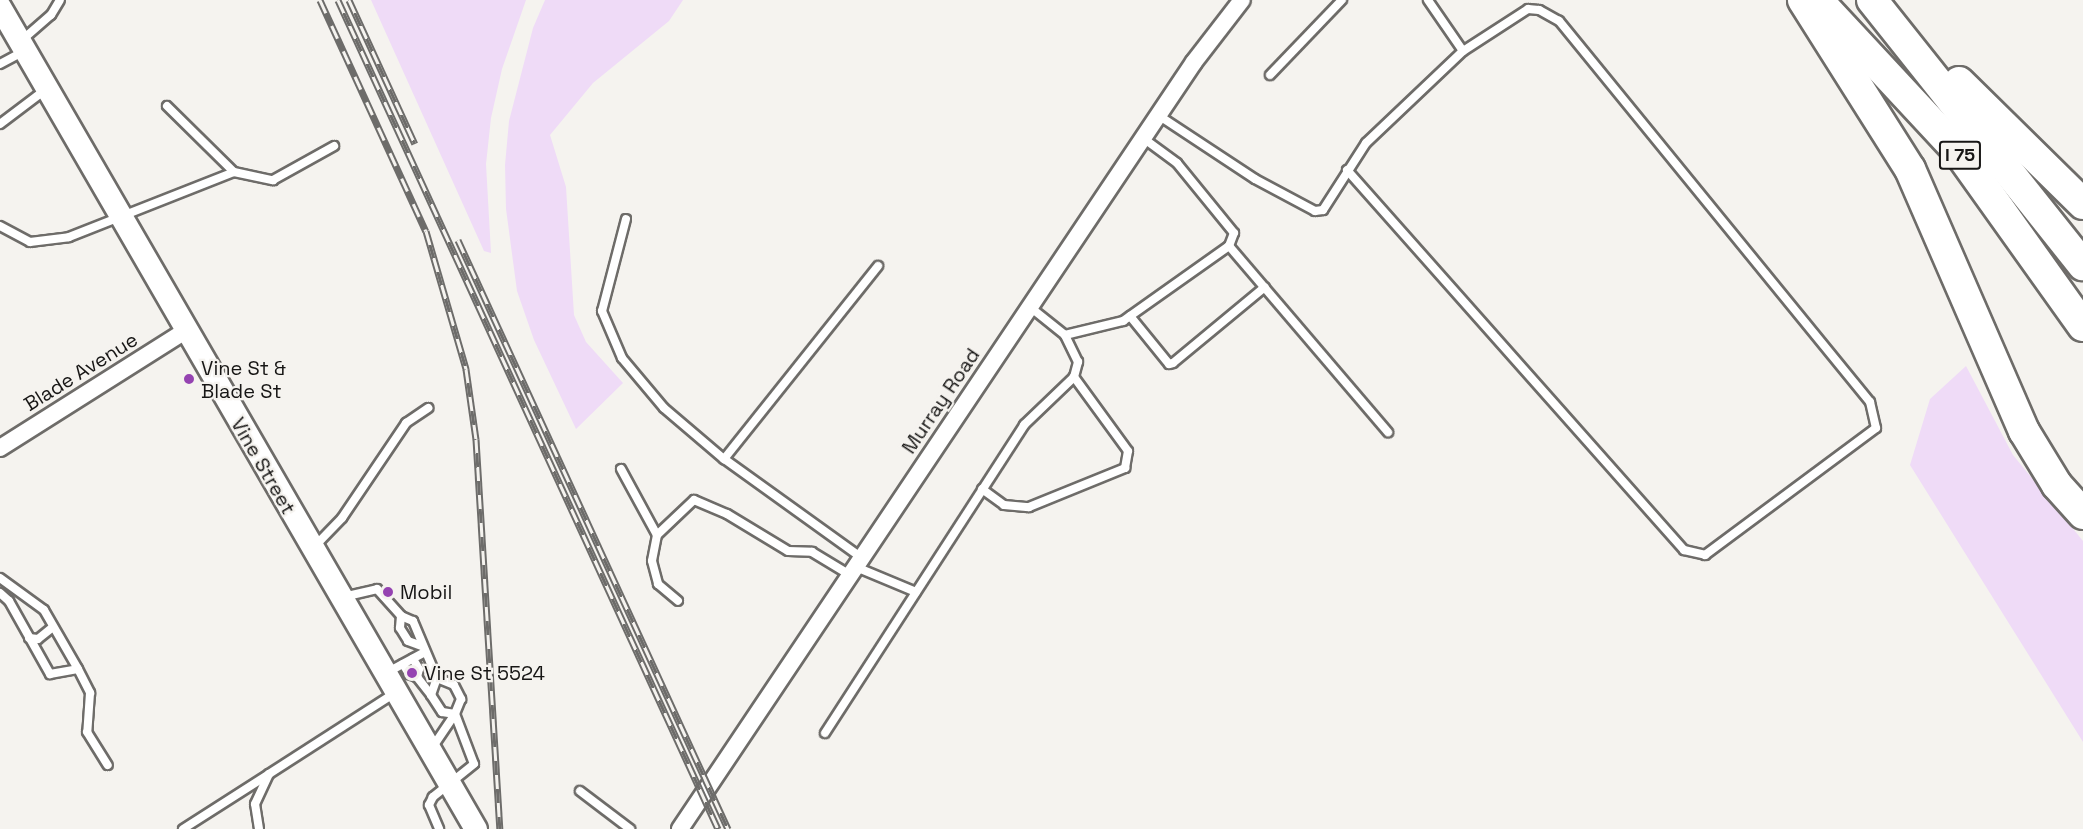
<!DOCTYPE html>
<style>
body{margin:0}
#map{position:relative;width:2083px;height:829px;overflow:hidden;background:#f5f3ef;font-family:"Space Grotesk",sans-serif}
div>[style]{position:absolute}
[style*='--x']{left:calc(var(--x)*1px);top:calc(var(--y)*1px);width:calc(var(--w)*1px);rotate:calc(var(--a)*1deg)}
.green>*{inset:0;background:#efdbf7}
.roads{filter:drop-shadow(2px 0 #6e6c69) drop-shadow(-2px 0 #6e6c69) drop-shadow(0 2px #6e6c69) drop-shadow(0 -2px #6e6c69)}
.lane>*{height:8px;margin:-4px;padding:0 4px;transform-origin:4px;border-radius:4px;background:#fff}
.street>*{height:16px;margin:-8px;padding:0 8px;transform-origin:8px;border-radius:8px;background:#fff}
.secondary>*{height:22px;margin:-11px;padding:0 11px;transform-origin:11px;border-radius:11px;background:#fff}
.highway>*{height:30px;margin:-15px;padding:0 15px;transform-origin:15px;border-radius:15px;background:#fff}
.rail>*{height:7px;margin-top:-3.5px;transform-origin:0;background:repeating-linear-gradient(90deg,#f5f3ef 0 14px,#6d6c6a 0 28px);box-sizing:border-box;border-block:2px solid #6d6c6a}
.dots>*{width:16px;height:16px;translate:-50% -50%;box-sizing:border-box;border:3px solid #f5f3ef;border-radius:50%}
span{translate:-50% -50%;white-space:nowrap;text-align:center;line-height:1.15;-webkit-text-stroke:4.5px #f5f3ef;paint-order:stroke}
.shield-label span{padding:2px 4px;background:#f5f3ef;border:2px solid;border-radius:4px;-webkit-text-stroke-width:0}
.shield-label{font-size:18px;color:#171615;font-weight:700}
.poi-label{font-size:20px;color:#171615}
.left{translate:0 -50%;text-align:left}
.street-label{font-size:20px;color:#171615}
</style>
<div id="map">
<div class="green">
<i style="clip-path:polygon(371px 0,526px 0,502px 69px,491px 118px,486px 164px,491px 253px,484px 251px)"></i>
<i style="clip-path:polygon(545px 0,683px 0,669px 21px,593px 83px,550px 135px,566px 187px,574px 315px,586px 342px,623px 383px,576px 429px,534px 340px,517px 291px,506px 209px,505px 165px,509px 121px,533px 28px)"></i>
<i style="clip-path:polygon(1966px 366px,2013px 455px,2083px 541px,2083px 742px,1910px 465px,1930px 399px)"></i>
</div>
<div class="roads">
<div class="lane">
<i style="--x:22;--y:40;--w:38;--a:-41"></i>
<i style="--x:51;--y:15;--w:17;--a:-59"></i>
<i style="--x:0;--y:64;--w:27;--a:-28"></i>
<i style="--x:1270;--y:75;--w:104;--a:-46.2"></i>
<i style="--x:167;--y:106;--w:94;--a:44.6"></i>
<i style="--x:1158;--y:115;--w:116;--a:33.4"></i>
<i style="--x:1255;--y:179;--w:68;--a:28.1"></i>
<i style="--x:1315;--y:211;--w:8;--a:-7"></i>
<i style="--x:1323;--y:210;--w:80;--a:-57.3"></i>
<i style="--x:1366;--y:143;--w:134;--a:-43.5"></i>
<i style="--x:1463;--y:51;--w:62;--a:-124.5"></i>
<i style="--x:0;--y:124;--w:56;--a:-37.1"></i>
<i style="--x:1347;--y:170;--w:508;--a:48.43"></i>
<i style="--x:1684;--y:550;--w:22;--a:13"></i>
<i style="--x:1705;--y:555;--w:213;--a:-36.6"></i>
<i style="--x:1876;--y:428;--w:27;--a:-103"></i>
<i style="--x:1870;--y:402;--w:492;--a:-129.2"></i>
<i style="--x:1559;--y:21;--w:23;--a:-151"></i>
<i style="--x:1539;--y:10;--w:11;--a:-175"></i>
<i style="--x:1528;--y:9;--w:77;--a:147.1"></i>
<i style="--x:626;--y:219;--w:95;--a:104.6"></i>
<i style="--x:602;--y:311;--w:51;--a:66.9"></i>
<i style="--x:622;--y:358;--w:65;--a:50"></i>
<i style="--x:664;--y:408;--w:79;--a:40.4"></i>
<i style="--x:0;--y:226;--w:34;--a:28"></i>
<i style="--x:30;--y:242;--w:39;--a:-7"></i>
<i style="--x:69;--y:237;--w:177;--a:-21.5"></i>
<i style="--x:234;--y:172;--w:40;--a:12"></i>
<i style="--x:273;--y:180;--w:70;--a:-29.1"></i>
<i style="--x:1229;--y:246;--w:245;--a:49.5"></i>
<i style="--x:1030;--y:307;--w:45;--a:38.7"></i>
<i style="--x:1065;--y:335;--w:60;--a:-13.6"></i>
<i style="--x:1123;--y:321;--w:130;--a:-35.3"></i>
<i style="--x:1229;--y:246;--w:14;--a:-69"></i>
<i style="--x:1234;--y:233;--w:90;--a:-129.2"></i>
<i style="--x:1177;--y:163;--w:42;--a:-143.7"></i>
<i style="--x:1130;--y:316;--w:62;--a:50.9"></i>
<i style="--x:1169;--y:364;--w:4;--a:-14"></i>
<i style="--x:1173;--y:363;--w:119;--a:-39.6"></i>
<i style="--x:621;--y:469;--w:75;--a:61.4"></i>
<i style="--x:657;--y:535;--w:51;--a:-43.4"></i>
<i style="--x:694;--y:500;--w:36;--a:23"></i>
<i style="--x:727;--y:514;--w:71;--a:31.2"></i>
<i style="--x:788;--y:551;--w:24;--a:2"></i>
<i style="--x:812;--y:552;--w:44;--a:31.2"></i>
<i style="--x:982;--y:489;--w:27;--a:36"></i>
<i style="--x:1004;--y:505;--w:25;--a:5"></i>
<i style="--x:1029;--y:507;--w:104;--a:-22.1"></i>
<i style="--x:1125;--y:468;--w:17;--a:-80"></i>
<i style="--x:1128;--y:451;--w:92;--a:-126.1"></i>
<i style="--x:657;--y:535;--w:26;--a:101"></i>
<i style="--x:652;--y:561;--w:24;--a:75"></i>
<i style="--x:658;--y:584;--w:26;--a:40"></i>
<i style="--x:315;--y:546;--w:39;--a:-46"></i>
<i style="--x:342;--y:518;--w:115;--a:-56"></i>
<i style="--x:406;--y:423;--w:27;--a:-34"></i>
<i style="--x:862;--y:558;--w:170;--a:-144.3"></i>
<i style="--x:724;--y:459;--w:247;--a:-51.4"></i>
<i style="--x:856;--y:567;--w:65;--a:22.6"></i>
<i style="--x:0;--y:578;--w:54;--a:36"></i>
<i style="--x:44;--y:610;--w:68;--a:60"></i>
<i style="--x:78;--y:669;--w:27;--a:63"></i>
<i style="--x:90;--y:693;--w:39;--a:94"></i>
<i style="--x:87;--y:732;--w:39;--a:58"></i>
<i style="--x:0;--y:593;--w:12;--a:42"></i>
<i style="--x:9;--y:601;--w:84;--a:60.7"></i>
<i style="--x:50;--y:674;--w:28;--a:-10"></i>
<i style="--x:343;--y:597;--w:35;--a:-13"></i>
<i style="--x:377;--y:589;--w:36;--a:48"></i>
<i style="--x:401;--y:616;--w:13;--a:23"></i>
<i style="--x:413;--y:621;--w:62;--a:67.2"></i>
<i style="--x:437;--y:678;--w:18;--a:22"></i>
<i style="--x:454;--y:685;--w:16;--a:63"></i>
<i style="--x:461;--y:699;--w:16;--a:112"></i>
<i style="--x:455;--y:714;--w:53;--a:69.2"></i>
<i style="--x:474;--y:764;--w:53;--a:141.2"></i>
<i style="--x:433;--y:797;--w:9;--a:117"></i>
<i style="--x:429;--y:805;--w:26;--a:67"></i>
<i style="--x:401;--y:616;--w:12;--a:95"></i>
<i style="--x:400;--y:628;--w:15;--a:58"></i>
<i style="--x:408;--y:641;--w:15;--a:20"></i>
<i style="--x:29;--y:638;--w:9;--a:6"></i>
<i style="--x:38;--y:639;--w:19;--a:-39"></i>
<i style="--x:403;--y:664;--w:12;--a:59"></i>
<i style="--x:409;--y:674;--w:9;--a:21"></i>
<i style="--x:417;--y:677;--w:8;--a:-76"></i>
<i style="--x:419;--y:669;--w:12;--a:-121"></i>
<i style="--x:386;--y:673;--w:44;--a:-28.3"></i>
<i style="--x:417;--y:677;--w:23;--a:52"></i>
<i style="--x:825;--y:733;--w:367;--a:-57.1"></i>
<i style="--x:1024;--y:425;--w:69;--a:-43.8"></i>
<i style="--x:1074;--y:377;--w:16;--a:-75"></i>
<i style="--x:1078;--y:362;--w:30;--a:-116"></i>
<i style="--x:432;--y:748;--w:41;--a:-55.9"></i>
<i style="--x:455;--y:714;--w:13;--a:-171"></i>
<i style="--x:442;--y:712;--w:20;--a:-123"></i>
<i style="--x:431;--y:695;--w:18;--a:-71"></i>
<i style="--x:580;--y:791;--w:63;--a:37.2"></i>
<i style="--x:183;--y:829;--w:102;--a:-32.6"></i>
<i style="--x:259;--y:829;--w:25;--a:-99"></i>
<i style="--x:255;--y:804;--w:33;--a:-65"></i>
<i style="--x:269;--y:774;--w:151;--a:-32.8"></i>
</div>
<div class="street">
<i style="--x:0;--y:448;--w:219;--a:-32.3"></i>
<i style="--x:680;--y:829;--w:923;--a:-56.17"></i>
<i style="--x:1194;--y:62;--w:78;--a:-52.3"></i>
</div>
<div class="secondary">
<i style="--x:0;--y:7;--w:950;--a:59.93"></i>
</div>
<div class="highway">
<i style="--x:1803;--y:0;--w:200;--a:57.7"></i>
<i style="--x:1910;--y:169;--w:286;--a:66.5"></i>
<i style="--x:2024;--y:431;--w:63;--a:58.6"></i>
<i style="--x:2057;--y:485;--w:39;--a:48"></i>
<i style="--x:1872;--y:0;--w:339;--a:51.5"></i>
<i style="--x:1824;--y:7;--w:197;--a:47.1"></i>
<i style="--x:1958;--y:151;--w:215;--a:54.5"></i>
<i style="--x:1959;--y:82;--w:174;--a:44.5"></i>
</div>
</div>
<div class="rail">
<i style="--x:320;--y:0;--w:254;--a:65.4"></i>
<i style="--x:426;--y:231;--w:144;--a:73.8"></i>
<i style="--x:466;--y:369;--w:71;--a:81.9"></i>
<i style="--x:476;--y:439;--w:391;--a:86.5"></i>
<i style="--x:338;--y:0;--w:912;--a:65.37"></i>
<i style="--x:349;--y:0;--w:158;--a:65.4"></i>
<i style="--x:458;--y:240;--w:648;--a:65.37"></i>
</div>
<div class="dots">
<i style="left:189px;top:379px;background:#9543b1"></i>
<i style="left:388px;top:592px;background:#9543b1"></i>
<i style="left:412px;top:673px;background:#9543b1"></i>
</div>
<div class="shield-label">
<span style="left:1960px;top:155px">I 75</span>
</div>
<div class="poi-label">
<span class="left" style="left:201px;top:380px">Vine St &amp;<br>Blade St</span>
<span class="left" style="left:400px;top:592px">Mobil</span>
<span class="left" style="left:424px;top:673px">Vine St 5524</span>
</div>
<div class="street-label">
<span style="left:81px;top:372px;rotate:-32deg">Blade Avenue</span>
<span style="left:941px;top:401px;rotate:-56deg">Murray Road</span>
<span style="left:263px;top:466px;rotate:60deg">Vine Street</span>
</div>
</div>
